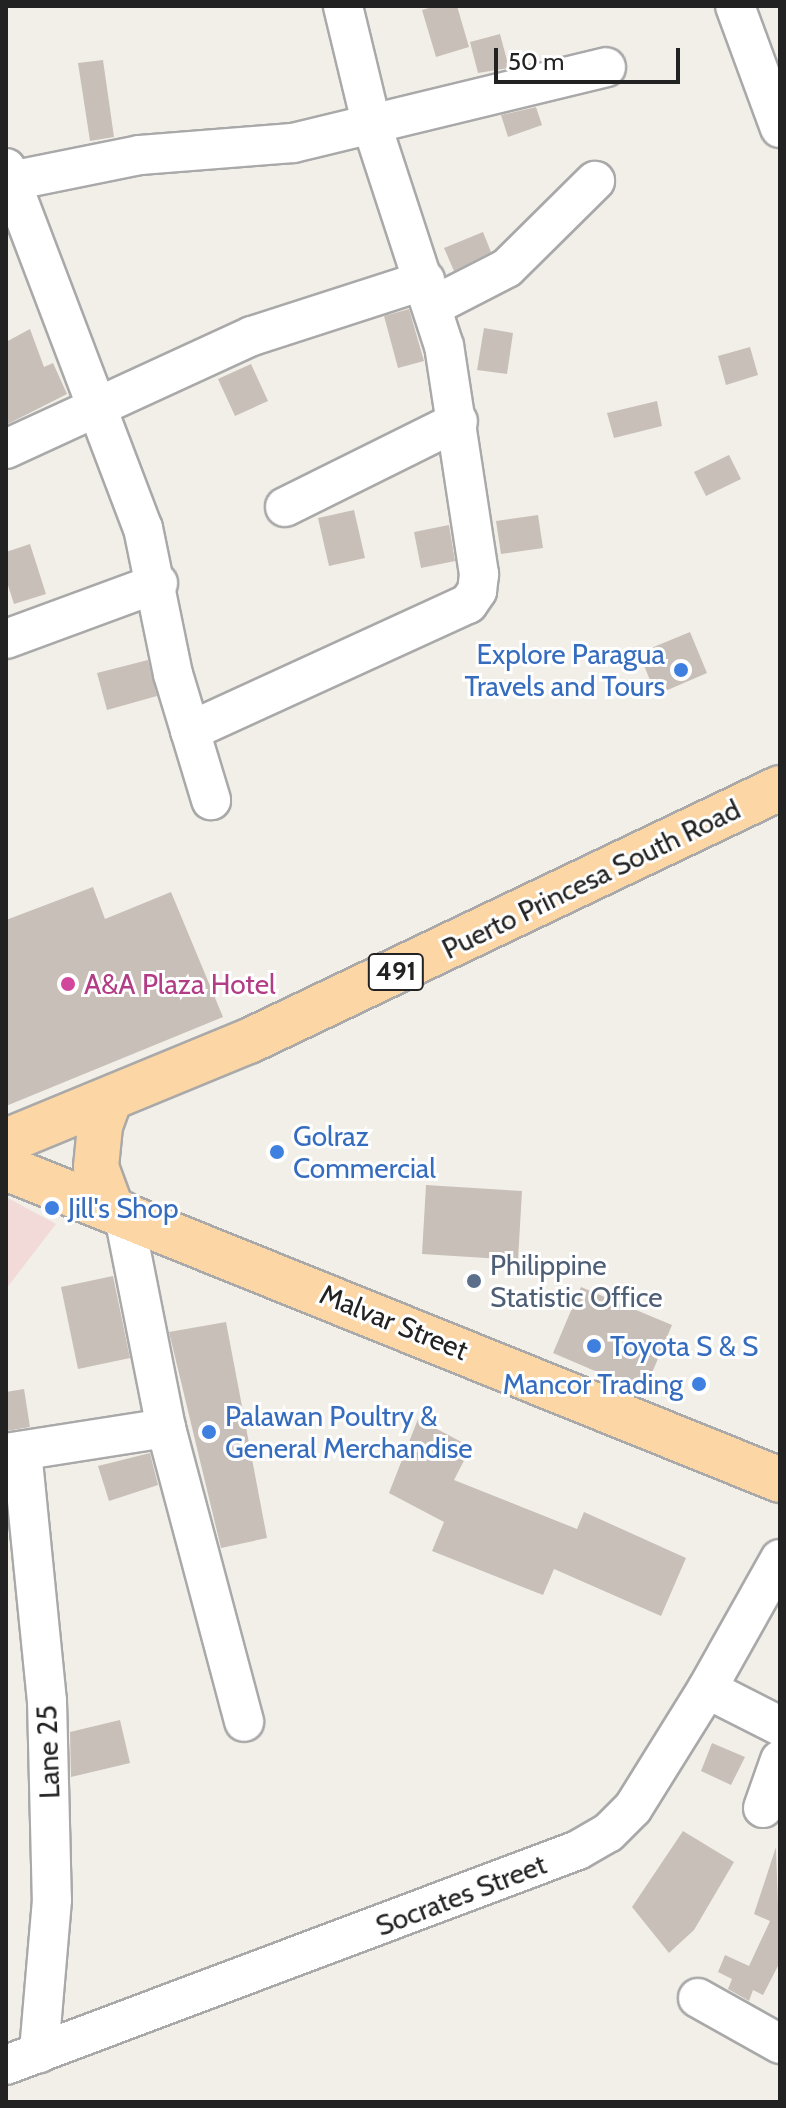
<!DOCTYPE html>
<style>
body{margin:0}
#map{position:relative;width:786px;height:2108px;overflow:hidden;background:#f2efe9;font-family:Cabin,sans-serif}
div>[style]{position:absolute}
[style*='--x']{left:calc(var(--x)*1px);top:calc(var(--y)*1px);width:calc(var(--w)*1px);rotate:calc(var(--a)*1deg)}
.commercial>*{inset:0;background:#f2dad9}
.building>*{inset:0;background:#c7bfb8}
.roads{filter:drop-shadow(2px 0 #a9a9a9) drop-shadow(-2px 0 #a9a9a9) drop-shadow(0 2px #a9a9a9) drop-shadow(0 -2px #a9a9a9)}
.minor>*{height:38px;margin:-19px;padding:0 19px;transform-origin:19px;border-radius:19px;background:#fff}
.major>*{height:44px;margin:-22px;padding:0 22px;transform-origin:22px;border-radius:22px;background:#fcd6a4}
.dots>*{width:22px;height:22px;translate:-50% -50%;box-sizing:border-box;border:4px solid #fff;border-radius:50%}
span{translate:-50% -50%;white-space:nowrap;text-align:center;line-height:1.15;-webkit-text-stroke:6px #fff;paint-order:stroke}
.shield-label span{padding:2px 6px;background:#fff;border:2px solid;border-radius:6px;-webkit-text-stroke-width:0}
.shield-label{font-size:26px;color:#222;font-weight:700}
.shop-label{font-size:28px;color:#366cbe}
.right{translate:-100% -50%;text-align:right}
.left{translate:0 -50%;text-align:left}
.street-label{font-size:28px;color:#222}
.hotel-label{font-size:28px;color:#b23c85}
.service-label{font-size:28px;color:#4e5e75}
.frame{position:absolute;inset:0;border:8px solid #222;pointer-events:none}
.scale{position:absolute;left:494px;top:48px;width:186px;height:36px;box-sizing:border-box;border:4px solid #222;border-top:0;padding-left:10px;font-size:24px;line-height:28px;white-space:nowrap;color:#222;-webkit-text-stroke:6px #fff;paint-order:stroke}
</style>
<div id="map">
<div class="commercial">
<i style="clip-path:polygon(6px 1197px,56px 1224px,6px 1289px)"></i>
</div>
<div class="building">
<i style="clip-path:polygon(436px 6px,457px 6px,469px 47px,436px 57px,422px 10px)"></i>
<i style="clip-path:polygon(500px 34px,509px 68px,478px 73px,470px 42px)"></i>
<i style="clip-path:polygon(103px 60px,114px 137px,90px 141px,78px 63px)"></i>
<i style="clip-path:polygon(536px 107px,542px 125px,508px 137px,501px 115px)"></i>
<i style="clip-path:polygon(483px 232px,491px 252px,454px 271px,444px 248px)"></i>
<i style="clip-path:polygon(409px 309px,424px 361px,398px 368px,384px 316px)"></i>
<i style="clip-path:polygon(484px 328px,513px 333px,507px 374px,477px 370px)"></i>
<i style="clip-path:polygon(30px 329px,44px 367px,53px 363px,67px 394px,6px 425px,6px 342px)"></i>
<i style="clip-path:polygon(750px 347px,758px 375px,726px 385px,718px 356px)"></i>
<i style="clip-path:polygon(251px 364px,268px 401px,235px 416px,218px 379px)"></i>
<i style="clip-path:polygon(657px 401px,662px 426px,614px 438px,607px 413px)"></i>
<i style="clip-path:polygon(729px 455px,741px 479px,706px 496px,694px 472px)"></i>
<i style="clip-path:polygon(354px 510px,365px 558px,329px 566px,318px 518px)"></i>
<i style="clip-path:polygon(538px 515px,543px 548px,501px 554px,496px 521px)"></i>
<i style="clip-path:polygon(449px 525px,455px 561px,421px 568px,414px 532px)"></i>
<i style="clip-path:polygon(30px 544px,46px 594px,14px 604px,6px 579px,6px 552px)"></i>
<i style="clip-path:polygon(690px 632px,707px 673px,656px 695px,639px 653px)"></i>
<i style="clip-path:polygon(148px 660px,157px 696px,107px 710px,97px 673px)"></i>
<i style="clip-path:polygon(93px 887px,105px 919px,171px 892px,223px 1017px,6px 1106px,6px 920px)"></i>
<i style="clip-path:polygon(426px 1185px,522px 1191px,518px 1260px,422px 1254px)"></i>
<i style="clip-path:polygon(113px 1276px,130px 1358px,78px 1369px,61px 1287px)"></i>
<i style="clip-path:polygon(581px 1287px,672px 1325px,644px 1392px,553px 1353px)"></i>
<i style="clip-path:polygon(226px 1322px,267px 1538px,221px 1548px,169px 1332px)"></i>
<i style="clip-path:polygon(24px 1389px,30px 1427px,6px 1431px,6px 1392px)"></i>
<i style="clip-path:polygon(418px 1419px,471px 1447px,454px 1480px,577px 1529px,584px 1512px,686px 1558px,661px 1616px,554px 1569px,543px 1595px,432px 1551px,444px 1522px,389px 1493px)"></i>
<i style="clip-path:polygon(150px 1453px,158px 1485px,109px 1501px,98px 1466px)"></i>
<i style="clip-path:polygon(120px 1720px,130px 1763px,71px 1777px,70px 1732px)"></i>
<i style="clip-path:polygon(712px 1743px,745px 1757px,731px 1785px,701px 1771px)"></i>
<i style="clip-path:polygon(683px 1831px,734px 1862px,694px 1930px,669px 1953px,632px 1907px)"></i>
<i style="clip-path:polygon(776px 1847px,780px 1962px,763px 1995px,753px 1990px,749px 2001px,728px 1989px,732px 1979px,718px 1972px,725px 1955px,749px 1966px,770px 1921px,754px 1914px)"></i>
</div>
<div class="roads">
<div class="minor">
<i style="--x:735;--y:6;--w:130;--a:69.8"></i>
<i style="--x:6;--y:168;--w:385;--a:69.2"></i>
<i style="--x:143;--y:528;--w:149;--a:78.4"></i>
<i style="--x:173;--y:674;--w:132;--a:73.2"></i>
<i style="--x:11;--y:181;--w:132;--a:-11.4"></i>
<i style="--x:140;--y:155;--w:153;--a:-4.5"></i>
<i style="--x:293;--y:143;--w:322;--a:-13.6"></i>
<i style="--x:433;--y:306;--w:83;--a:-27.2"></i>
<i style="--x:507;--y:268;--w:124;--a:-44.7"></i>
<i style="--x:6;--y:449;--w:271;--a:-24.7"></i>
<i style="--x:252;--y:336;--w:182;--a:-17.9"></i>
<i style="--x:285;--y:507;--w:193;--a:-26.4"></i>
<i style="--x:6;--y:639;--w:162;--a:-20.2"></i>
<i style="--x:190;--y:731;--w:306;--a:-24.6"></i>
<i style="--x:468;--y:604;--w:16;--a:-55"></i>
<i style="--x:477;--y:591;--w:17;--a:-83"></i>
<i style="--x:479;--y:574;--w:231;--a:-98.7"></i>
<i style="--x:444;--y:346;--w:236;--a:-108.1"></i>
<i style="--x:371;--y:122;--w:119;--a:-103.6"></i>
<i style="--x:123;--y:1211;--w:221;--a:78.8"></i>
<i style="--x:166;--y:1428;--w:304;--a:75.1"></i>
<i style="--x:22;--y:1451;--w:251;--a:84.3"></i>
<i style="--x:47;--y:1701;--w:199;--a:88.6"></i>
<i style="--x:52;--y:1900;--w:154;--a:94.9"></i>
<i style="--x:6;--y:1453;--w:162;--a:-8.9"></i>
<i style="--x:707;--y:1689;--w:82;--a:26.9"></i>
<i style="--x:763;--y:1808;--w:51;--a:-70.5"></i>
<i style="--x:698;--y:1998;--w:94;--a:29.3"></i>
<i style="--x:6;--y:2065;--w:611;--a:-20.6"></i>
<i style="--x:578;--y:1850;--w:34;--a:-30"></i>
<i style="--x:608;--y:1833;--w:35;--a:-45"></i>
<i style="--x:633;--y:1808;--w:140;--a:-58.1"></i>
<i style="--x:707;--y:1689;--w:149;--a:-60.7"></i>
</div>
<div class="major">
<i style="--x:109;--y:1101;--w:27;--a:110"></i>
<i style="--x:100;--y:1126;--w:41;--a:95.6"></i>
<i style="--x:96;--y:1167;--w:40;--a:69.8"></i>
<i style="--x:6;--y:1141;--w:263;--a:-22.4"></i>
<i style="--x:249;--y:1041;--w:588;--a:-25.48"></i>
<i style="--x:6;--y:1168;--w:835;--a:21.95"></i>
</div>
</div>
<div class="dots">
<i style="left:681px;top:670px;background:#3f7fe0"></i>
<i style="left:68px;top:984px;background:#d1479c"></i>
<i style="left:277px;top:1152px;background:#3f7fe0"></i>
<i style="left:52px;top:1208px;background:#3f7fe0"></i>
<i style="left:474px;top:1281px;background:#5c6f8a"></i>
<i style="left:594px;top:1346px;background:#3f7fe0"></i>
<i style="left:699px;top:1384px;background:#3f7fe0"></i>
<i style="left:209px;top:1432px;background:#3f7fe0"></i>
</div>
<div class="shield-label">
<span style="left:396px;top:972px">491</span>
</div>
<div class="shop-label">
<span class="right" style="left:665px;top:670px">Explore Paragua<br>Travels and Tours</span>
<span class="left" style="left:293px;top:1152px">Golraz<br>Commercial</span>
<span class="left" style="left:68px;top:1208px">Jill's Shop</span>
<span class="left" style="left:610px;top:1346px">Toyota S &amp; S</span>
<span class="right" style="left:683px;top:1384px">Mancor Trading</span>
<span class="left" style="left:225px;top:1432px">Palawan Poultry &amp;<br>General Merchandise</span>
</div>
<div class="street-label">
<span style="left:591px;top:879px;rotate:-26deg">Puerto Princesa South Road</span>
<span style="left:394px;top:1322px;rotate:22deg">Malvar Street</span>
<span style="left:48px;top:1752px;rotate:-92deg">Lane 25</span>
<span style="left:461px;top:1895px;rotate:-21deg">Socrates Street</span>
</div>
<div class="hotel-label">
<span class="left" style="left:84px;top:984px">A&amp;A Plaza Hotel</span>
</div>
<div class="service-label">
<span class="left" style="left:490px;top:1281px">Philippine<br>Statistic Office</span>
</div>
<div class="frame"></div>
<div class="scale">50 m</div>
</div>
